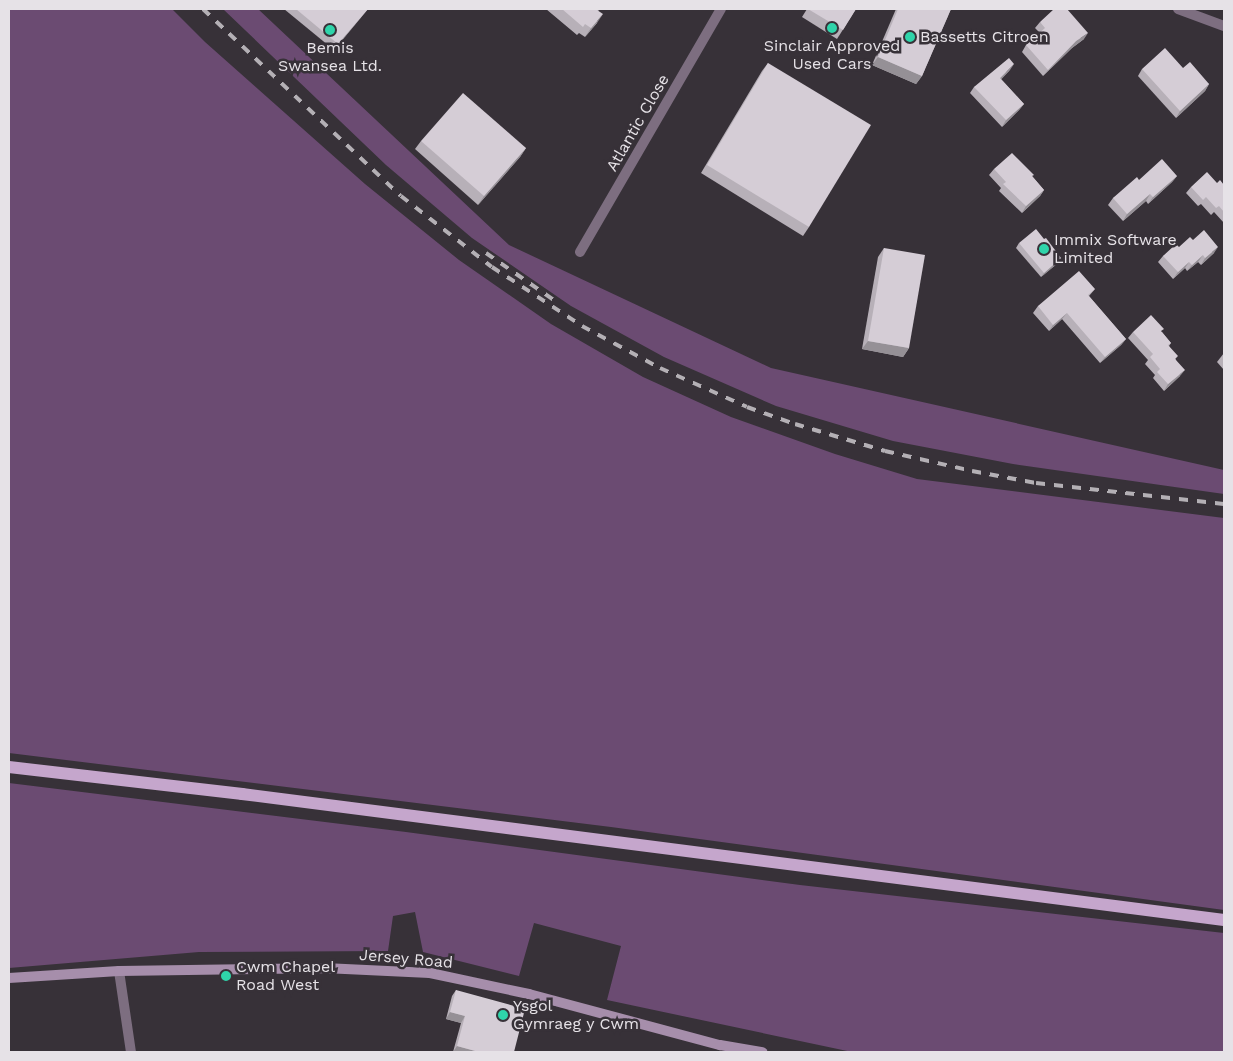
<!DOCTYPE html>
<style>
body{margin:0}
#map{position:relative;width:1233px;height:1061px;overflow:hidden;background:#373138;font-family:"Work Sans",sans-serif}
div>[style]{position:absolute}
[style*='--x']{left:calc(var(--x)*1px);top:calc(var(--y)*1px);width:calc(var(--w)*1px);rotate:calc(var(--a)*1deg)}
.forest>*{inset:0;background:#6b4b72}
.minor>*{height:10px;margin:-5px;padding:0 5px;transform-origin:5px;border-radius:5px;background:#7d6e80}
.tertiary>*{height:10px;margin:-5px;padding:0 5px;transform-origin:5px;border-radius:5px;background:#7d6e80}
.secondary>*{height:10px;margin:-5px;padding:0 5px;transform-origin:5px;border-radius:5px;background:#a68eab}
.primary>*{height:12px;margin:-6px;padding:0 6px;transform-origin:6px;border-radius:6px;background:#c5a6cc}
.rail>*{height:4px;margin-top:-2px;transform-origin:0;background:repeating-linear-gradient(90deg,#b4b0b5 0 9px,transparent 0 18px)}
.wall>*{inset:0;background:#b7b0b8}
.shaded-wall>*{inset:0;background:#959096}
.building>*{inset:0;background:#d5cdd6}
.dots>*{width:14px;height:14px;translate:-50% -50%;box-sizing:border-box;border:2px solid #373138;border-radius:50%}
span{translate:-50% -50%;white-space:nowrap;text-align:center;line-height:1.15;-webkit-text-stroke:5px #373138;paint-order:stroke}
.poi-label{font-size:16px;color:#e6e2e7}
.left{translate:0 -50%;text-align:left}
.street-label{font-size:16px;color:#e6e2e7}
.frame{position:absolute;inset:0;border:10px solid #e6e2e7;pointer-events:none}
</style>
<div id="map">
<div class="forest">
<i style="clip-path:polygon(9px 9px,172px 9px,205px 42px,365px 184px,459px 260px,551px 324px,643px 377px,731px 417px,835px 454px,917px 479px,1224px 518px,1224px 910px,611px 827px,9px 753px)"></i>
<i style="clip-path:polygon(223px 9px,258px 9px,509px 245px,771px 368px,1224px 470px,1224px 494px,1013px 464px,893px 441px,776px 406px,664px 357px,571px 306px,472px 238px,386px 165px)"></i>
<i style="clip-path:polygon(9px 783px,406px 832px,800px 885px,1224px 933px,1224px 1052px,852px 1052px,607px 1000px,621px 946px,534px 923px,519px 976px,423px 952px,415px 912px,393px 916px,388px 951px,199px 952px,9px 968px)"></i>
</div>
<div class="minor">
<i style="--x:580;--y:252;--w:281;--a:-59.9"></i>
<i style="--x:119;--y:971;--w:82;--a:81.6"></i>
</div>
<div class="tertiary">
<i style="--x:1178;--y:9;--w:49;--a:20.3"></i>
</div>
<div class="secondary">
<i style="--x:9;--y:978;--w:110;--a:-3.6"></i>
<i style="--x:119;--y:971;--w:205;--a:-0.8"></i>
<i style="--x:324;--y:968;--w:106;--a:2.7"></i>
<i style="--x:430;--y:973;--w:101;--a:12"></i>
<i style="--x:529;--y:994;--w:198;--a:15"></i>
<i style="--x:720;--y:1045;--w:43;--a:9.5"></i>
</div>
<div class="primary">
<i style="--x:9;--y:767;--w:235;--a:6.6"></i>
<i style="--x:242;--y:794;--w:990;--a:7.31"></i>
</div>
<div class="rail">
<i style="--x:203;--y:9;--w:272;--a:43.4"></i>
<i style="--x:401;--y:196;--w:115;--a:38"></i>
<i style="--x:492;--y:267;--w:108;--a:33.2"></i>
<i style="--x:582;--y:326;--w:89;--a:28.3"></i>
<i style="--x:660;--y:368;--w:95;--a:24.1"></i>
<i style="--x:747;--y:407;--w:51;--a:19.5"></i>
<i style="--x:795;--y:424;--w:94;--a:16.7"></i>
<i style="--x:885;--y:451;--w:89;--a:12.9"></i>
<i style="--x:972;--y:471;--w:65;--a:10.6"></i>
<i style="--x:1036;--y:483;--w:189;--a:6.4"></i>
<i style="--x:486;--y:253;--w:88;--a:34.8"></i>
</div>
<div class="wall">
<i style="clip-path:polygon(284px 9px,368px 9px,334px 50px)"></i>
<i style="clip-path:polygon(546px 9px,600px 9px,598px 11px,597px 23px,585px 37px,579px 33px,577px 35px)"></i>
<i style="clip-path:polygon(807px 9px,856px 9px,837px 39px,802px 17px)"></i>
<i style="clip-path:polygon(896px 9px,951px 9px,922px 76px,916px 84px,872px 65px)"></i>
<i style="clip-path:polygon(1040px 22px,1084px 39px,1072px 48px,1043px 76px,1022px 52px,1026px 45px,1040px 33px,1035px 28px)"></i>
<i style="clip-path:polygon(768px 63px,809px 227px,803px 236px,701px 173px,762px 71px)"></i>
<i style="clip-path:polygon(1183px 68px,1209px 84px,1205px 91px,1176px 118px,1138px 76px,1142px 69px)"></i>
<i style="clip-path:polygon(1010px 70px,1001px 79px,1024px 104px,1019px 110px,1002px 127px,970px 93px,974px 87px)"></i>
<i style="clip-path:polygon(421px 141px,526px 148px,520px 157px,478px 205px,415px 149px)"></i>
<i style="clip-path:polygon(994px 169px,1032px 176px,1044px 190px,1040px 196px,1022px 213px,999px 191px,1001px 188px,989px 175px)"></i>
<i style="clip-path:polygon(1177px 176px,1172px 182px,1148px 204px,1146px 201px,1123px 221px,1108px 205px,1113px 198px,1139px 180px)"></i>
<i style="clip-path:polygon(1217px 183px,1224px 185px,1224px 223px,1214px 212px,1211px 215px,1201px 204px,1198px 206px,1186px 193px,1191px 187px)"></i>
<i style="clip-path:polygon(1193px 240px,1214px 253px,1201px 265px,1198px 262px,1187px 271px,1185px 268px,1173px 279px,1158px 262px,1163px 256px)"></i>
<i style="clip-path:polygon(1019px 243px,1058px 263px,1041px 277px,1016px 248px)"></i>
<i style="clip-path:polygon(884px 248px,909px 348px,903px 357px,862px 349px,878px 257px)"></i>
<i style="clip-path:polygon(1095px 289px,1089px 296px,1126px 339px,1121px 345px,1100px 363px,1062px 319px,1049px 331px,1033px 313px,1038px 306px)"></i>
<i style="clip-path:polygon(1133px 332px,1162px 332px,1171px 343px,1169px 346px,1176px 360px,1180px 376px,1164px 391px,1153px 378px,1155px 375px,1145px 364px,1148px 360px,1128px 338px)"></i>
<i style="clip-path:polygon(1224px 353px,1224px 370px,1217px 362px)"></i>
<i style="clip-path:polygon(456px 990px,514px 1052px,453px 1052px,461px 1023px,446px 1019px,452px 996px)"></i>
</div>
<div class="shaded-wall">
<i style="clip-path:polygon(368px 9px,334px 50px,338px 44px)"></i>
<i style="clip-path:polygon(603px 14px,597px 23px,585px 37px,591px 28px)"></i>
<i style="clip-path:polygon(1088px 33px,1084px 39px,1072px 48px,1043px 76px,1048px 70px,1076px 41px)"></i>
<i style="clip-path:polygon(878px 57px,922px 76px,916px 84px,872px 65px)"></i>
<i style="clip-path:polygon(1014px 64px,1010px 70px,996px 85px,1000px 78px)"></i>
<i style="clip-path:polygon(1209px 84px,1205px 91px,1176px 118px,1180px 111px)"></i>
<i style="clip-path:polygon(1024px 104px,1019px 110px,1002px 127px,1006px 120px)"></i>
<i style="clip-path:polygon(526px 148px,520px 157px,478px 205px,484px 196px)"></i>
<i style="clip-path:polygon(1177px 176px,1172px 182px,1148px 204px,1153px 197px)"></i>
<i style="clip-path:polygon(1044px 190px,1040px 196px,1022px 213px,1026px 206px)"></i>
<i style="clip-path:polygon(1150px 194px,1146px 201px,1123px 221px,1127px 214px)"></i>
<i style="clip-path:polygon(1218px 247px,1214px 253px,1201px 265px,1205px 258px)"></i>
<i style="clip-path:polygon(1203px 255px,1198px 262px,1187px 271px,1192px 265px)"></i>
<i style="clip-path:polygon(1061px 258px,1058px 263px,1041px 277px,1044px 273px)"></i>
<i style="clip-path:polygon(1189px 262px,1185px 268px,1173px 279px,1178px 272px)"></i>
<i style="clip-path:polygon(1067px 313px,1062px 319px,1049px 331px,1053px 325px)"></i>
<i style="clip-path:polygon(1126px 339px,1121px 345px,1100px 363px,1105px 357px)"></i>
<i style="clip-path:polygon(868px 341px,909px 348px,903px 357px,862px 349px)"></i>
<i style="clip-path:polygon(1185px 370px,1180px 376px,1164px 391px,1168px 384px)"></i>
<i style="clip-path:polygon(450px 1012px,465px 1016px,461px 1023px,446px 1019px)"></i>
<i style="clip-path:polygon(457px 1046px,479px 1052px,453px 1052px)"></i>
</div>
<div class="building">
<i style="clip-path:polygon(296px 9px,368px 9px,338px 44px)"></i>
<i style="clip-path:polygon(562px 9px,598px 9px,597px 10px,603px 14px,591px 28px,585px 24px,583px 27px)"></i>
<i style="clip-path:polygon(808px 9px,856px 9px,843px 30px)"></i>
<i style="clip-path:polygon(898px 9px,951px 9px,922px 76px,878px 57px)"></i>
<i style="clip-path:polygon(1054px 9px,1067px 9px,1088px 33px,1076px 41px,1048px 70px,1026px 45px,1045px 28px,1040px 22px)"></i>
<i style="clip-path:polygon(1165px 48px,1183px 68px,1190px 62px,1209px 84px,1180px 111px,1142px 69px)"></i>
<i style="clip-path:polygon(1009px 58px,1014px 64px,1000px 78px,1024px 104px,1006px 120px,974px 87px)"></i>
<i style="clip-path:polygon(768px 63px,871px 125px,809px 227px,707px 165px)"></i>
<i style="clip-path:polygon(463px 93px,526px 148px,484px 196px,421px 141px)"></i>
<i style="clip-path:polygon(1012px 153px,1034px 175px,1032px 176px,1044px 190px,1026px 206px,1003px 184px,1006px 182px,994px 169px)"></i>
<i style="clip-path:polygon(1162px 159px,1177px 176px,1153px 197px,1150px 194px,1127px 214px,1113px 198px,1137px 177px,1139px 180px)"></i>
<i style="clip-path:polygon(1207px 172px,1217px 183px,1220px 180px,1224px 185px,1224px 212px,1219px 206px,1216px 208px,1206px 197px,1203px 200px,1191px 187px)"></i>
<i style="clip-path:polygon(1036px 229px,1044px 239px,1046px 238px,1061px 258px,1044px 273px,1019px 243px)"></i>
<i style="clip-path:polygon(1204px 230px,1218px 247px,1205px 258px,1203px 255px,1192px 265px,1189px 262px,1178px 272px,1163px 256px,1176px 244px,1179px 247px,1190px 237px,1193px 240px)"></i>
<i style="clip-path:polygon(884px 248px,925px 255px,909px 348px,868px 341px)"></i>
<i style="clip-path:polygon(1079px 271px,1095px 289px,1088px 295px,1126px 339px,1105px 357px,1067px 313px,1053px 325px,1038px 306px)"></i>
<i style="clip-path:polygon(1151px 315px,1164px 329px,1161px 331px,1171px 343px,1168px 345px,1178px 356px,1175px 359px,1185px 370px,1168px 384px,1157px 372px,1160px 369px,1150px 357px,1153px 354px,1133px 332px)"></i>
<i style="clip-path:polygon(456px 990px,525px 1009px,514px 1052px,479px 1052px,457px 1046px,465px 1016px,450px 1012px)"></i>
</div>
<div class="dots">
<i style="left:832px;top:28px;background:#2fd4aa"></i>
<i style="left:330px;top:30px;background:#2fd4aa"></i>
<i style="left:910px;top:37px;background:#2fd4aa"></i>
<i style="left:1044px;top:249px;background:#2fd4aa"></i>
<i style="left:226px;top:976px;background:#2fd4aa"></i>
<i style="left:503px;top:1015px;background:#2fd4aa"></i>
</div>
<div class="poi-label">
<span class="left" style="left:920px;top:37px">Bassetts Citroen</span>
<span style="left:832px;top:55px">Sinclair Approved<br>Used Cars</span>
<span style="left:330px;top:57px">Bemis<br>Swansea Ltd.</span>
<span class="left" style="left:1054px;top:249px">Immix Software<br>Limited</span>
<span class="left" style="left:236px;top:976px">Cwm Chapel<br>Road West</span>
<span class="left" style="left:513px;top:1015px">Ysgol<br>Gymraeg y Cwm</span>
</div>
<div class="street-label">
<span style="left:638px;top:123px;rotate:-60deg">Atlantic Close</span>
<span style="left:406px;top:959px;rotate:5deg">Jersey Road</span>
</div>
<div class="frame"></div>
</div>
